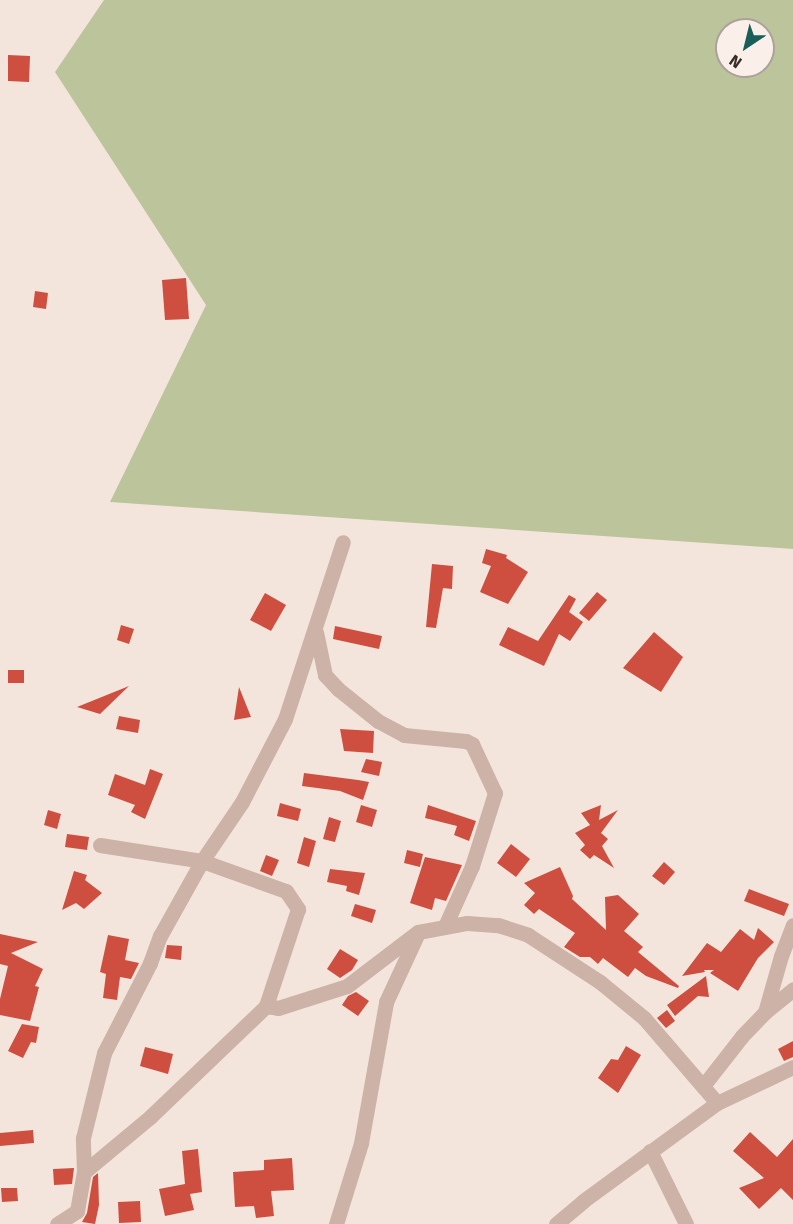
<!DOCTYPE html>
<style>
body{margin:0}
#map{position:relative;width:793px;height:1224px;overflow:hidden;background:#f4e5dc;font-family:"Fira Sans",sans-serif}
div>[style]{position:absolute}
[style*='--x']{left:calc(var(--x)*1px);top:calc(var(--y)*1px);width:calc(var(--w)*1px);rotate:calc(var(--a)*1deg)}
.green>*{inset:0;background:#bcc49b}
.building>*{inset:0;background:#ce4f40}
.minor>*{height:15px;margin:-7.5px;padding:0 7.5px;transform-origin:7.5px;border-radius:7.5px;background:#cdb3a7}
span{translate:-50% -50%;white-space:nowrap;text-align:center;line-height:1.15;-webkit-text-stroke:4.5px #fbf0e9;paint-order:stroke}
.north{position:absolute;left:715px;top:18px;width:60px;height:60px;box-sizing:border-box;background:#fbf0e9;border:2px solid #ada19c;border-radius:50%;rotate:215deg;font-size:16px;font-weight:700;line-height:24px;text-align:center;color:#392b28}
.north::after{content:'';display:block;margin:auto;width:21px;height:27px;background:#1a5e59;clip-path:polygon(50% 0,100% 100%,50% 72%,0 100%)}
</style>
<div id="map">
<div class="green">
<i style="clip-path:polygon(evenodd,104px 0,793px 0,793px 549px,110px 502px,206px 305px,55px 72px,104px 0,727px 30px,763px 30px,763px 66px,727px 66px,727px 30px)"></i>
</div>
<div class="building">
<i style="clip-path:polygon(8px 55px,30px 56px,29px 82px,8px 81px)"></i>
<i style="clip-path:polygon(186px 278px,189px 319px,165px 320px,162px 280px)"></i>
<i style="clip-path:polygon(35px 291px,48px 293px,46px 309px,33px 307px)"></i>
<i style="clip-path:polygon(486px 549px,507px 555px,506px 558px,528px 572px,508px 604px,480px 592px,491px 566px,482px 563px)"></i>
<i style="clip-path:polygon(432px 564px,453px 566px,452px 589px,443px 588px,436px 628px,426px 627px)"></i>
<i style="clip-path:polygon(597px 592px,607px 600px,589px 621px,579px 613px)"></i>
<i style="clip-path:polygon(265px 593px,286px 605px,271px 631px,250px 620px)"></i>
<i style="clip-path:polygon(569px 595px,576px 599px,569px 612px,583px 622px,570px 641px,559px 634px,544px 666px,499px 645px,508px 627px,538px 641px)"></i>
<i style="clip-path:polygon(121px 625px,134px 629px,129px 644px,117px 640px)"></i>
<i style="clip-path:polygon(335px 626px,382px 636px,379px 649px,333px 639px)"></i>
<i style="clip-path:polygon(654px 632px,683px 657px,661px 692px,623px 668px)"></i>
<i style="clip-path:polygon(8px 670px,24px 670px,24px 683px,8px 683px)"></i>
<i style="clip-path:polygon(129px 686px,100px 714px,77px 707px)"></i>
<i style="clip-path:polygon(239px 687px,251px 717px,234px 720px)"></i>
<i style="clip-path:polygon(119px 716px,140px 720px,138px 733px,116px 729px)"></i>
<i style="clip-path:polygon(340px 729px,374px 731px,373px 753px,344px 751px)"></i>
<i style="clip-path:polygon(366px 759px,382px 762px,379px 776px,361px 772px)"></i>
<i style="clip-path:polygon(150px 769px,163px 774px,145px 819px,131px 812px,135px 805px,108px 795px,115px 774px,145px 785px)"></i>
<i style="clip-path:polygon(304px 773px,358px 780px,369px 782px,363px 800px,340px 791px,302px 786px)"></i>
<i style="clip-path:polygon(280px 803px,301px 809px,298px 821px,277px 816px)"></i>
<i style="clip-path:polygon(361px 805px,377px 810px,372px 827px,356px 822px)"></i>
<i style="clip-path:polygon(428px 805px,476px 821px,469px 841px,454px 835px,457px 826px,425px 818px)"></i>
<i style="clip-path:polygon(601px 805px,599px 820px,618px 810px,601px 833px,608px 839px,602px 846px,614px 868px,594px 855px,590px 859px,580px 850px,585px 845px,575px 833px,590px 825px,581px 813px)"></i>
<i style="clip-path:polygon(48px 810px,61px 814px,57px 829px,44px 825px)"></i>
<i style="clip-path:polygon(329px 817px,341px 821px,335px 842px,323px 839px)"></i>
<i style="clip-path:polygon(67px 834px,89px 837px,87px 850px,65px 847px)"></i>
<i style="clip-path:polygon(304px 837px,316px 841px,309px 867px,297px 863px)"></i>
<i style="clip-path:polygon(511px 844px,530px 859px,516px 877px,497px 863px)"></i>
<i style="clip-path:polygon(407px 850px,423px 854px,420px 867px,404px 863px)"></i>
<i style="clip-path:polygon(266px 855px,279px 860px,272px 876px,260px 871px)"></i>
<i style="clip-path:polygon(425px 857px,462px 865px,446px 901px,435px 898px,432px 910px,410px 903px)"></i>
<i style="clip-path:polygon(664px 862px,675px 872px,664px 885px,652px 876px)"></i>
<i style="clip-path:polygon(560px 867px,573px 896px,572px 899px,606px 930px,605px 897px,618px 895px,639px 914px,624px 931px,643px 947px,638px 952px,679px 986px,678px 988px,646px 976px,635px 968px,628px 977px,603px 958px,598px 964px,590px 957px,580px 957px,564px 947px,575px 933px,539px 909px,534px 914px,524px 905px,535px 893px,524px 883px)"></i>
<i style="clip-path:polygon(330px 869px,365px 873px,359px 895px,346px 891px,347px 886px,327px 882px)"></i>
<i style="clip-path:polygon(74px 871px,87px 875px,85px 880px,102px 893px,84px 909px,76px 903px,62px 910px)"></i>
<i style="clip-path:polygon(749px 889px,789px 904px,784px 916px,744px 901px)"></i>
<i style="clip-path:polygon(355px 904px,376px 910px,372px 923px,351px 916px)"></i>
<i style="clip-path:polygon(758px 928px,774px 942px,758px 958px,738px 991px,710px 973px,714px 970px,704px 970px,705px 972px,682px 976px,707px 943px,721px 952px,740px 929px,754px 940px)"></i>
<i style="clip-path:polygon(0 934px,38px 942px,11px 953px,43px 969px,35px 986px,39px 987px,30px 1021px,0 1015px,0 999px,8px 966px,0 964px)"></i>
<i style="clip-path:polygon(108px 935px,129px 939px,125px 960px,139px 963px,131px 979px,120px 977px,117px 1000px,103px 998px,106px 974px,100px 972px)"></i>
<i style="clip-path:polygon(167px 945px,182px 946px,181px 960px,165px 958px)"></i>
<i style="clip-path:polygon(340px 949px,358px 960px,352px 970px,340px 978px,327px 969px)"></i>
<i style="clip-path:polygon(706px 976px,709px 997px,698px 996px,675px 1016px,667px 1005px)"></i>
<i style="clip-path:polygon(356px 992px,369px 1001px,358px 1016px,342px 1005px,348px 996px)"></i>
<i style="clip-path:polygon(667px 1010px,675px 1021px,666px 1028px,657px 1018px)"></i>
<i style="clip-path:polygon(22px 1024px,39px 1027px,36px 1043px,31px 1042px,23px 1058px,8px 1051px)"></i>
<i style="clip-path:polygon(793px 1041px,793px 1057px,784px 1061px,778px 1049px)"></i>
<i style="clip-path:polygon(626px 1046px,641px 1055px,618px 1093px,598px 1078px,611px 1059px,618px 1060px)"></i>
<i style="clip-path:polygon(145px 1047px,173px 1054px,168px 1074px,140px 1066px)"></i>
<i style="clip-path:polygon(33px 1130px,34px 1143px,0 1146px,0 1133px)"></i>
<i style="clip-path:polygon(750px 1132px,777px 1157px,793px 1139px,793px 1200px,781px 1188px,759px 1209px,739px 1188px,764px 1178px,733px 1151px)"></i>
<i style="clip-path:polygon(198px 1149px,202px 1192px,190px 1194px,194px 1210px,165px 1216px,159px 1189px,185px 1184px,182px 1151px)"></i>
<i style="clip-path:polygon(292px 1158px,294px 1190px,271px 1191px,274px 1216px,256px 1218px,254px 1206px,235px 1207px,233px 1172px,264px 1170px,264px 1160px)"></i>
<i style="clip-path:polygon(74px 1168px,72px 1184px,54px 1185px,53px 1169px)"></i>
<i style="clip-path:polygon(98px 1173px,99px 1205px,95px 1224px,82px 1222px,87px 1213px,93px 1177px)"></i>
<i style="clip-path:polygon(1px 1188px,17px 1188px,18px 1201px,2px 1202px)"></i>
<i style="clip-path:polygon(140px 1201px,141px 1222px,119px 1223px,118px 1202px)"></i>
</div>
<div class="minor">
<i style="--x:316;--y:632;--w:44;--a:78.2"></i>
<i style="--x:325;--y:675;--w:19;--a:47"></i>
<i style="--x:338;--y:689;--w:51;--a:38.7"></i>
<i style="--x:378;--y:721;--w:30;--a:28"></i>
<i style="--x:404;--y:735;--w:62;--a:5.5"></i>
<i style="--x:466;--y:741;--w:7;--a:27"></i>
<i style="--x:472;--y:744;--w:54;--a:64.9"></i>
<i style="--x:495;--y:793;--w:77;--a:107.5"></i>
<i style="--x:472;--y:866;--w:66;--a:114.2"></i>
<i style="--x:100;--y:845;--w:103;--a:8.9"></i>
<i style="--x:202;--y:861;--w:89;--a:19.7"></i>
<i style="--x:286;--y:891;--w:22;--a:56"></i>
<i style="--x:298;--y:909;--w:102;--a:108.3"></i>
<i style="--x:765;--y:1012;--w:36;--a:-39"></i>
<i style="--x:703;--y:1086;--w:63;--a:-52"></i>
<i style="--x:742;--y:1036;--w:33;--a:-46"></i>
<i style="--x:765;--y:1012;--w:58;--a:-74.1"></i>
<i style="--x:781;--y:956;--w:33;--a:-69"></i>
<i style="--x:650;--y:1151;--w:81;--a:63.7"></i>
<i style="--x:84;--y:1172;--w:86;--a:-39.8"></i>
<i style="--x:150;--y:1117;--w:161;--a:-43.7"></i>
<i style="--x:266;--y:1006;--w:12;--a:9"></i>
<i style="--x:278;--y:1008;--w:72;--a:-17.7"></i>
<i style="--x:347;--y:986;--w:89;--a:-37.3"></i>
<i style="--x:418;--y:932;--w:50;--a:-10.4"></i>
<i style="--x:467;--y:923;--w:31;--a:4"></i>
<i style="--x:498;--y:925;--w:32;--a:18"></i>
<i style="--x:528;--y:935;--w:86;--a:33.1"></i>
<i style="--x:600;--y:982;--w:57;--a:39.3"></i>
<i style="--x:644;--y:1018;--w:112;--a:49.3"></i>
<i style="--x:57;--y:1224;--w:24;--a:-33"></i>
<i style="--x:77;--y:1211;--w:40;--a:-80"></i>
<i style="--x:84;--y:1172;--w:34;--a:-92"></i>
<i style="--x:83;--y:1138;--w:88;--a:-76.1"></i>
<i style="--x:104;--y:1053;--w:101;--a:-62.9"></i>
<i style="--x:150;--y:963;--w:29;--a:-70"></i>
<i style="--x:160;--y:936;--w:86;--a:-60.8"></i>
<i style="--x:202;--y:861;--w:71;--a:-55.9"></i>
<i style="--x:242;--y:802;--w:93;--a:-62.6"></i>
<i style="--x:285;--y:719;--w:186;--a:-71.9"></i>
<i style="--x:336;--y:1224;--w:85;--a:-72.8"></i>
<i style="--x:361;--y:1143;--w:143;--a:-79.9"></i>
<i style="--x:386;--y:1002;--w:74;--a:-65.2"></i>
<i style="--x:556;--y:1224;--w:35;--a:-40"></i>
<i style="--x:583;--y:1201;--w:166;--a:-36.2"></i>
<i style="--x:717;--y:1103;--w:84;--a:-25.3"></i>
</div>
<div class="north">N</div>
</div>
